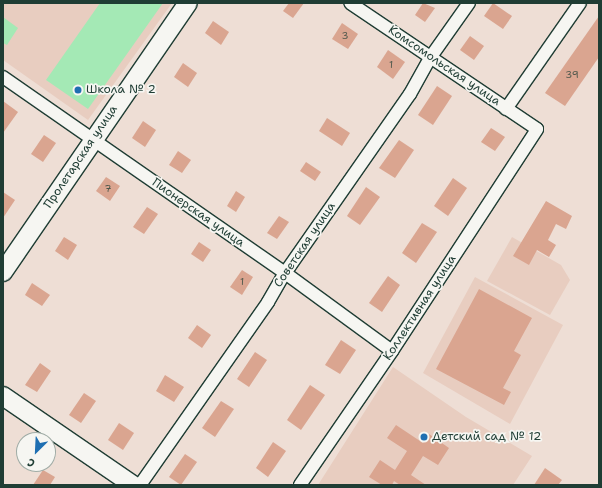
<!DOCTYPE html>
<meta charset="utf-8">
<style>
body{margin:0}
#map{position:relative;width:602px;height:488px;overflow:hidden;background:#eeded5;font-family:"Shantell Sans",sans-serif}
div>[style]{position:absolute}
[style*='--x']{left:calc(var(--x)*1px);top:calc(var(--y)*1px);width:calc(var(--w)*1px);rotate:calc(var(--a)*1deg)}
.built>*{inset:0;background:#e8cdc0}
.green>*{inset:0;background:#a4e9b5}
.building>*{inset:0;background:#daa590}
.roads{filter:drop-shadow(1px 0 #1f3d34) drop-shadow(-1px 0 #1f3d34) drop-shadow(0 1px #1f3d34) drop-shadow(0 -1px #1f3d34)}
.street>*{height:12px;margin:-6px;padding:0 6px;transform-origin:6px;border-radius:6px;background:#f6f6f2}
.secondary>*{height:18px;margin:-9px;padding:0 9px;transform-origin:9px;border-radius:9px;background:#f6f6f2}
.dots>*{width:11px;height:11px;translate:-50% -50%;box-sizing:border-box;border:2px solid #f6f6f2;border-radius:50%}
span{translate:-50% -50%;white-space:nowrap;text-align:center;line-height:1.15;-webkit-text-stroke:3.5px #f6f6f2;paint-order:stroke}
.number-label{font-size:10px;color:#4e574b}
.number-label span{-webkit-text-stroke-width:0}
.street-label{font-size:12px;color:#1f3d34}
.poi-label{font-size:12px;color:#1f3d34}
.left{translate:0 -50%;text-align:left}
.frame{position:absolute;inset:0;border:4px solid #1f3d34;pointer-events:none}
.north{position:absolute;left:16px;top:432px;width:40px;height:40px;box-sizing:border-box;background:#f6f6f2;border:1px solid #a0aca6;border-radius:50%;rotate:204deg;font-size:11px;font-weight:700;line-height:16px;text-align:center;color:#1f3d34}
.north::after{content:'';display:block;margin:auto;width:14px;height:18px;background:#1f6fb2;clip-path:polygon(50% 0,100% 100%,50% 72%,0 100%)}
</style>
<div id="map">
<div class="built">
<i style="clip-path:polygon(3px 3px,172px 3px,88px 120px,3px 60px)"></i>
<i style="clip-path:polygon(512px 237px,561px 265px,570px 280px,550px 315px,487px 281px)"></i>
<i style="clip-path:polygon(475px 277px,563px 325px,510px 424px,423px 373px)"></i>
<i style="clip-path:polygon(393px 367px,466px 417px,532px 456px,513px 485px,318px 485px)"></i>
</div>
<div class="green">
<i style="clip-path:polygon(100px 3px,163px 3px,88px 109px,46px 80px)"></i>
<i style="clip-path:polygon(3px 17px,18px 28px,7px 45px,3px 43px)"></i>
</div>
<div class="building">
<i style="clip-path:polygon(289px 3px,304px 3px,293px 18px,283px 11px)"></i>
<i style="clip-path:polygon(423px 3px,435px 8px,425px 22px,415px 15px)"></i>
<i style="clip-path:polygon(493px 3px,512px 16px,503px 29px,484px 16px)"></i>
<i style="clip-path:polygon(599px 16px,599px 57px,565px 106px,545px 93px)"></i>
<i style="clip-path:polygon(213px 21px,229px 32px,221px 45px,205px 33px)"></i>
<i style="clip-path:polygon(342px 23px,358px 34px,348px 49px,332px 39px)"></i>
<i style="clip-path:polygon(470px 36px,484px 46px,474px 60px,460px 50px)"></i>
<i style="clip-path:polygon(388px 50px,405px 62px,393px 79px,377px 67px)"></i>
<i style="clip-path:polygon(183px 63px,197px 73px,188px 87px,174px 77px)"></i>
<i style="clip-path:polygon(437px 86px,452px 96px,433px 125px,418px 115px)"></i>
<i style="clip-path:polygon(3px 101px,18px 112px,3px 133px)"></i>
<i style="clip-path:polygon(327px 118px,350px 133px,342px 146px,319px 131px)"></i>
<i style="clip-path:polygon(143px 121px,156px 130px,145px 147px,132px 138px)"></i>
<i style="clip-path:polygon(491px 128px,505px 137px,495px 151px,481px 142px)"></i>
<i style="clip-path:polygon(44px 135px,56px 143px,43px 162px,31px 154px)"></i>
<i style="clip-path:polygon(399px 140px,414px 150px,395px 178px,379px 168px)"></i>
<i style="clip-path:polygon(178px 151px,191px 160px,182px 173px,169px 165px)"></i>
<i style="clip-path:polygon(306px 162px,321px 172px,315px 181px,300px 171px)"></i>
<i style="clip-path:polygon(106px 177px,120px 186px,110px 201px,96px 191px)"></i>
<i style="clip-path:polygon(453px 178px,467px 188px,448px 216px,434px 206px)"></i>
<i style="clip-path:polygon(366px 187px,380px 197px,360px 225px,347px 216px)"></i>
<i style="clip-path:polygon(236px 191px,245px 197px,236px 212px,227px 206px)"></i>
<i style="clip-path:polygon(3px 192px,15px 200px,3px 218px)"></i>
<i style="clip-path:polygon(546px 201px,572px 216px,566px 229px,556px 224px,548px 240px,556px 245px,549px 257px,537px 250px,529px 265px,513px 256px)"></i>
<i style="clip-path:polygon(147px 207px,158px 214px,144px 234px,133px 227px)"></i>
<i style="clip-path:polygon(279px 216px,289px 222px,277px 239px,267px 233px)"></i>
<i style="clip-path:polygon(422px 223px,437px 232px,416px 263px,402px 253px)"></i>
<i style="clip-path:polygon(64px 237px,77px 245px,68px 260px,55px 251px)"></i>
<i style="clip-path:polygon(199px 242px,211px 250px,203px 262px,191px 254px)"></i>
<i style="clip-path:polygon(242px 270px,253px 277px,242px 295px,230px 287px)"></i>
<i style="clip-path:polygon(388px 276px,400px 285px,382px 312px,369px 303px)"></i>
<i style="clip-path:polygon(32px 283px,50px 295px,42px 306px,25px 295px)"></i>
<i style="clip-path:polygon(479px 289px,532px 318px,514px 351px,521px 355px,503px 388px,511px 392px,504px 405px,436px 369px)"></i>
<i style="clip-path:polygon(197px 325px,211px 335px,202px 348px,188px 338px)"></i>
<i style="clip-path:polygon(341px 340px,356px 350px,340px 374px,325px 365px)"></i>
<i style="clip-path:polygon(255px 352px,267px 360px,249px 387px,237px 379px)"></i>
<i style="clip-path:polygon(40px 363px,51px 371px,37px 392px,25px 385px)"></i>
<i style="clip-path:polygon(165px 375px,184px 387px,174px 402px,156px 391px)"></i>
<i style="clip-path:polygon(310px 385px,325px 395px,301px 430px,287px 420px)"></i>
<i style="clip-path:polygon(84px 393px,96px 401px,81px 423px,69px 415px)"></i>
<i style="clip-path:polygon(221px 401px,234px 409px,215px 437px,202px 428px)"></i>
<i style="clip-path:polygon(119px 423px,134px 433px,123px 450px,108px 440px)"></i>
<i style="clip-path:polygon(396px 425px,423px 443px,429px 434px,449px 448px,438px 465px,423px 456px,411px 475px,426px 485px,400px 485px,394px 481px,392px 485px,382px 485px,369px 477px,380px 460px,395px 470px,407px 451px,387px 438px)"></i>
<i style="clip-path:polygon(273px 442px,286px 451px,268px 477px,256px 468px)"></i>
<i style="clip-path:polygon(185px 454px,197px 462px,181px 485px,169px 477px)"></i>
<i style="clip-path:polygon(545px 468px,562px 480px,558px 485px,534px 485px)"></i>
<i style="clip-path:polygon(43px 470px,55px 477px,50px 485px,33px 485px)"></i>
</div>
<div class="roads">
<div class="street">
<i style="--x:3;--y:77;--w:343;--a:34.8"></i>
<i style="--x:285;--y:273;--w:132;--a:36.1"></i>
<i style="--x:506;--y:109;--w:129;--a:-55.1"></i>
<i style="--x:140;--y:485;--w:223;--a:-55"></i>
<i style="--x:268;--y:302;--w:34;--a:-60"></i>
<i style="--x:285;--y:273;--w:218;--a:-55.1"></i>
<i style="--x:410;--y:94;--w:41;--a:-60.9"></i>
<i style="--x:430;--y:58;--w:67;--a:-54.7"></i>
<i style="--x:300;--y:485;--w:163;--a:-55.5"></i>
<i style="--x:392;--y:351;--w:265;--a:-56.8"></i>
<i style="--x:537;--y:129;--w:225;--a:-146"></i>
</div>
<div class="secondary">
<i style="--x:3;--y:272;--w:326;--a:-55.5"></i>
<i style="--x:3;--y:396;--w:158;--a:34.4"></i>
</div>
</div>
<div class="dots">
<i style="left:78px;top:90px;background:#1f6fb2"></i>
<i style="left:424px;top:437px;background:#1f6fb2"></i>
</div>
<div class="number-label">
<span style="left:345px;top:36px">3</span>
<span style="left:391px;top:65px">1</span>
<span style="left:572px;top:75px">39</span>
<span style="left:108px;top:189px">7</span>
<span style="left:242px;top:282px">1</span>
</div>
<div class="street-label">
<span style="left:444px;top:66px;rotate:34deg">Комсомольская улица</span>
<span style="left:81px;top:157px;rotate:-56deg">Пролетарская улица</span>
<span style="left:198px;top:213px;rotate:35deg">Пионерская улица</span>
<span style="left:305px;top:245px;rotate:-56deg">Советская улица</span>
<span style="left:420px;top:308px;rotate:-57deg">Коллективная улица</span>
</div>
<div class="poi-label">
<span class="left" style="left:86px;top:90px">Школа № 2</span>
<span class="left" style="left:432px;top:437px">Детский сад № 12</span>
</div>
<div class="frame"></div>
<div class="north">С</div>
</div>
